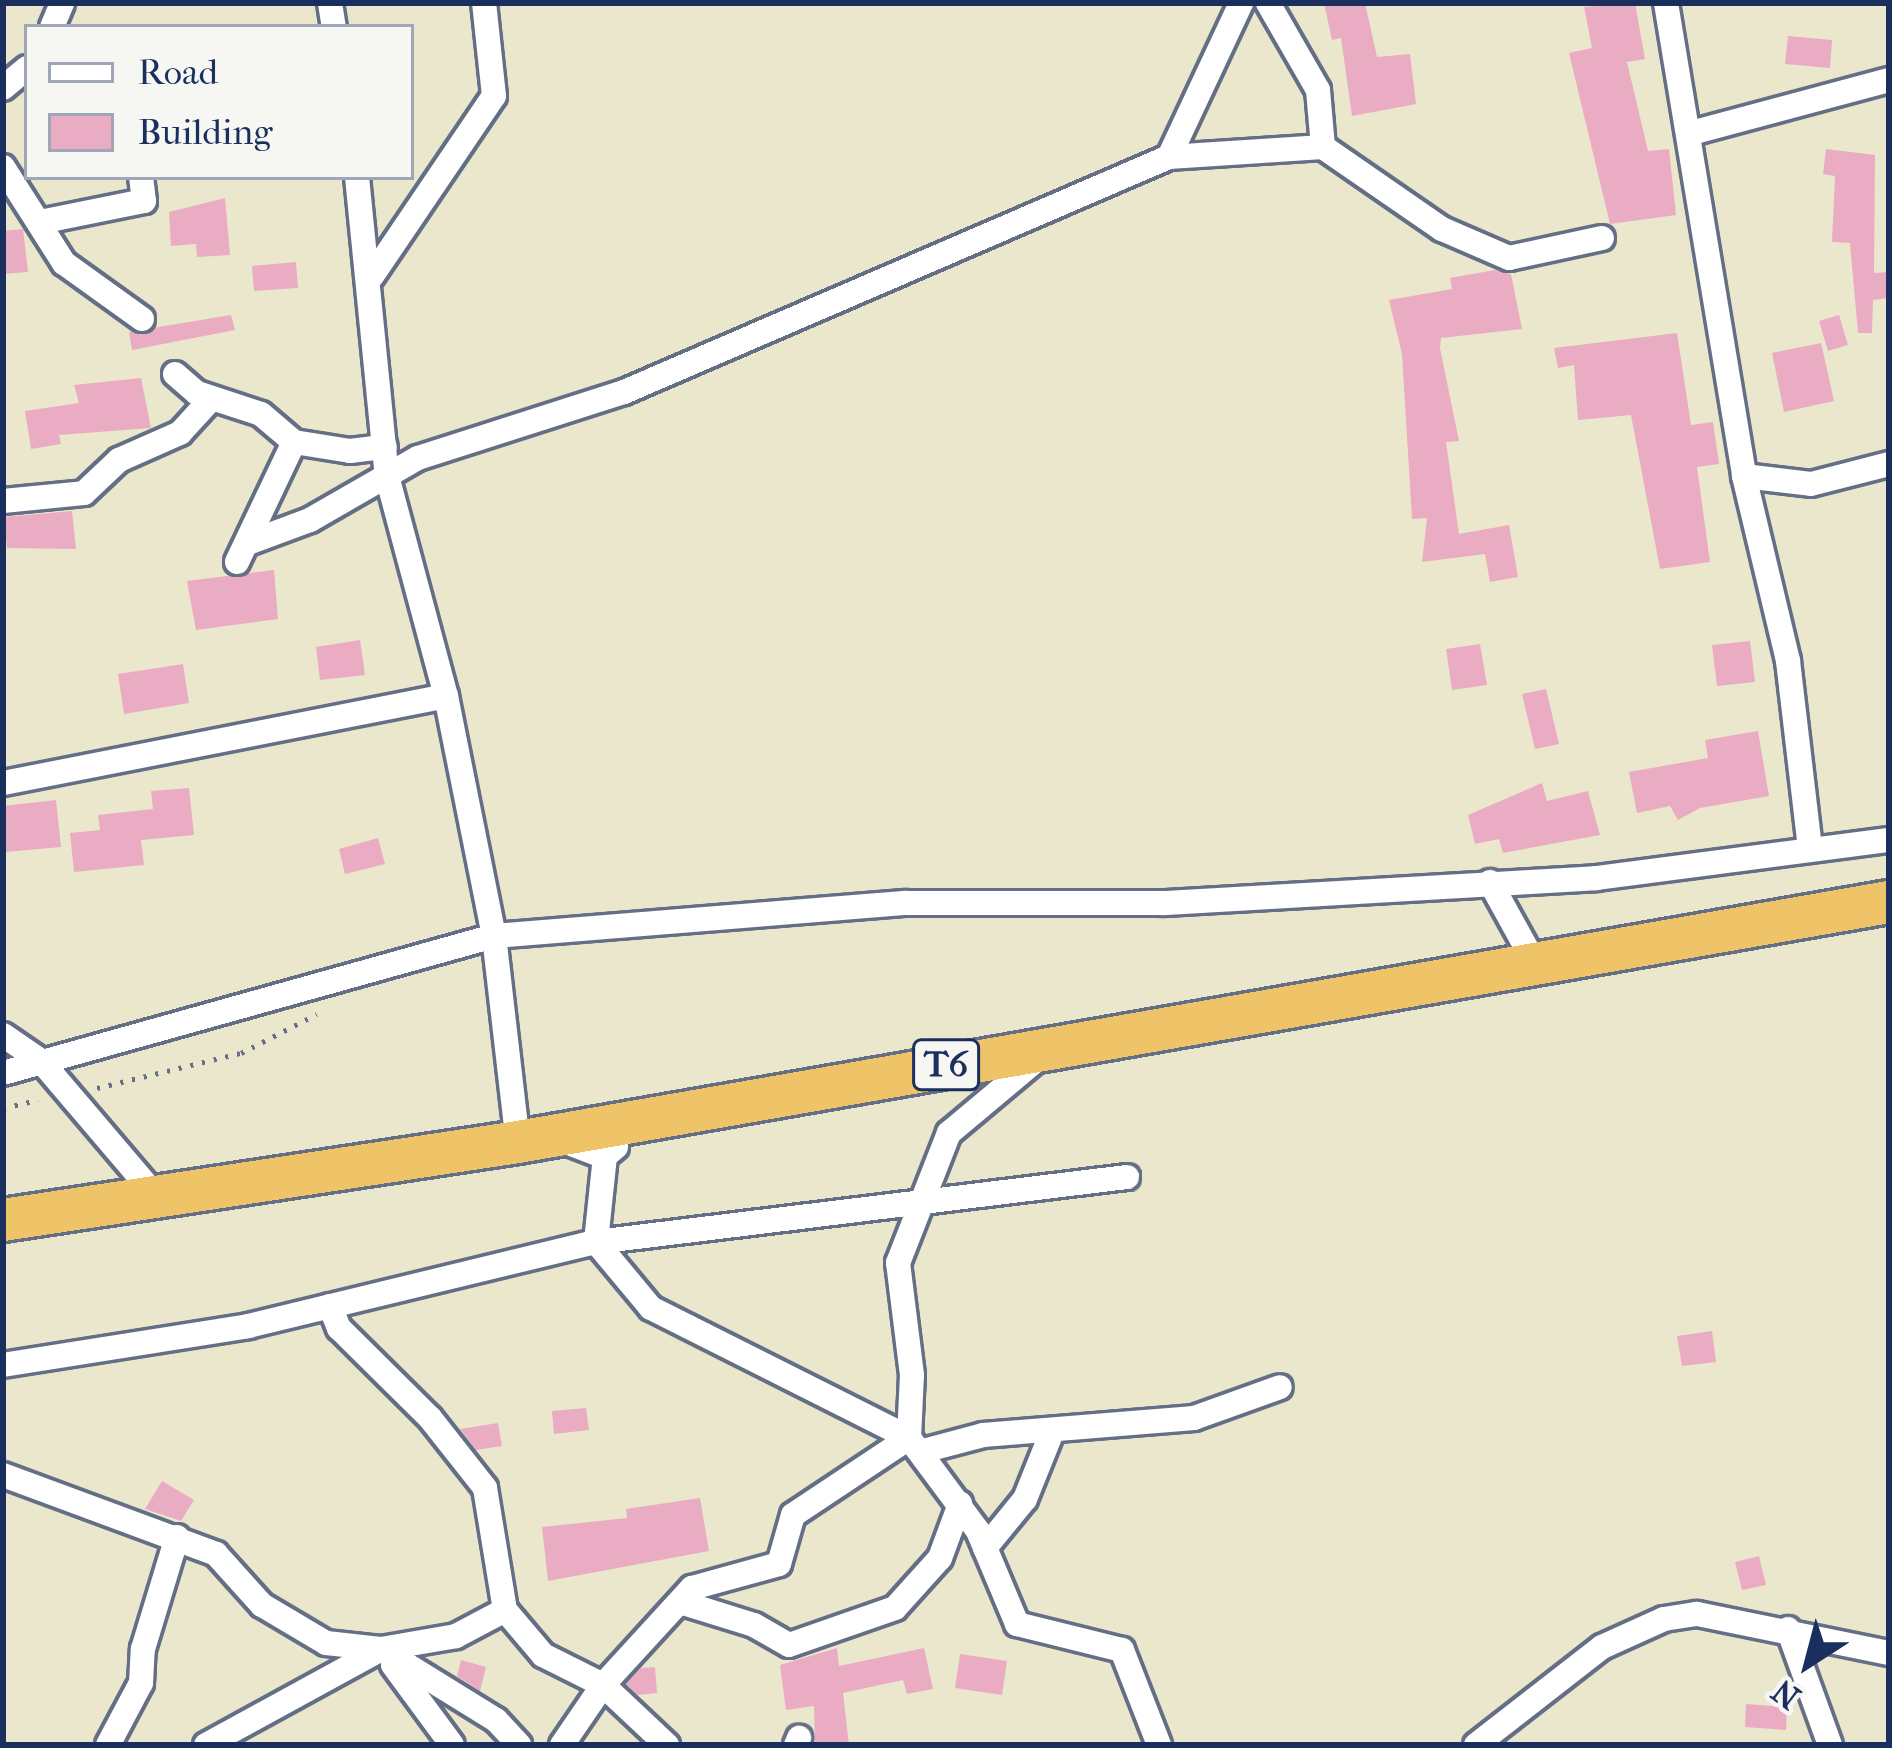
<!DOCTYPE html>
<style>
body{margin:0}
#map{position:relative;width:1892px;height:1748px;overflow:hidden;background:#ebe7cd;font-family:"IM FELL French Canon",serif}
div>[style]{position:absolute}
[style*='--x']{left:calc(var(--x)*1px);top:calc(var(--y)*1px);width:calc(var(--w)*1px);rotate:calc(var(--a)*1deg)}
.building>*{inset:0;background:#eaacc3}
.path>*{height:4.5px;margin-top:-2.25px;transform-origin:0;background:repeating-linear-gradient(90deg,#646f85 0 3px,transparent 0 12px)}
.roads{filter:drop-shadow(3px 0 #646f85) drop-shadow(-3px 0 #646f85) drop-shadow(0 3px #646f85) drop-shadow(0 -3px #646f85)}
.minor>*{height:24px;margin:-12px;padding:0 12px;transform-origin:12px;border-radius:12px;background:#fff}
.trunk>*{height:42px;margin:-21px;padding:0 21px;transform-origin:21px;border-radius:21px;background:#efc469}
span{translate:-50% -50%;white-space:nowrap;text-align:center;line-height:1.15;-webkit-text-stroke:10px #f6f6f2;paint-order:stroke}
.shield-label span{padding:3px 9px;background:#f6f6f2;border:3px solid;border-radius:9px;-webkit-text-stroke-width:0}
.shield-label{font-size:36px;color:#1b2f5e;font-weight:700}
.frame{position:absolute;inset:0;border:6px solid #1b2f5e;pointer-events:none}
.legend{position:absolute;left:24px;top:24px;width:390px;height:156px;box-sizing:border-box;background:#f6f6f2;border:3px solid #9ea6b7;margin:0;padding:15px 21px;list-style:none;font-size:36px;color:#1b2f5e}
.legend li{display:flex;align-items:center;gap:24px;height:60px}
.legend b{width:60px;border:3px solid #9ea6b7}
.north{position:absolute;left:1748px;top:1604px;width:120px;height:120px;-webkit-text-stroke:9px #f6f6f2;paint-order:stroke;rotate:216deg;font-size:33px;font-weight:700;line-height:48px;text-align:center;color:#1b2f5e}
.north::after{content:'';display:block;margin:auto;width:42px;height:54px;background:#1b2f5e;clip-path:polygon(50% 0,100% 100%,50% 72%,0 100%)}
</style>
<div id="map">
<div class="building">
<i style="clip-path:polygon(1324px 3px,1365px 3px,1377px 57px,1410px 54px,1416px 104px,1352px 116px,1341px 38px,1332px 40px)"></i>
<i style="clip-path:polygon(1635px 3px,1645px 59px,1627px 62px,1648px 151px,1669px 149px,1676px 215px,1610px 224px,1569px 53px,1592px 48px,1584px 7px)"></i>
<i style="clip-path:polygon(1788px 36px,1832px 40px,1830px 68px,1785px 64px)"></i>
<i style="clip-path:polygon(1826px 149px,1875px 155px,1874px 273px,1889px 272px,1889px 298px,1873px 300px,1872px 333px,1858px 333px,1850px 243px,1832px 242px,1835px 176px,1823px 174px)"></i>
<i style="clip-path:polygon(225px 198px,230px 255px,197px 257px,196px 244px,171px 246px,169px 212px)"></i>
<i style="clip-path:polygon(23px 229px,28px 272px,3px 274px,3px 231px)"></i>
<i style="clip-path:polygon(296px 262px,298px 288px,254px 291px,252px 266px)"></i>
<i style="clip-path:polygon(1495px 270px,1511px 274px,1522px 329px,1441px 338px,1440px 348px,1459px 441px,1446px 442px,1459px 534px,1509px 525px,1518px 577px,1490px 582px,1485px 554px,1422px 562px,1427px 518px,1412px 519px,1402px 354px,1389px 300px,1452px 289px,1450px 278px)"></i>
<i style="clip-path:polygon(231px 315px,235px 330px,132px 350px,129px 332px)"></i>
<i style="clip-path:polygon(1839px 315px,1848px 345px,1828px 351px,1819px 321px)"></i>
<i style="clip-path:polygon(1677px 333px,1691px 425px,1713px 422px,1719px 464px,1697px 467px,1710px 562px,1660px 569px,1631px 415px,1578px 420px,1574px 365px,1558px 368px,1554px 348px)"></i>
<i style="clip-path:polygon(1821px 343px,1834px 401px,1784px 412px,1772px 353px)"></i>
<i style="clip-path:polygon(141px 378px,151px 428px,59px 435px,61px 444px,31px 449px,25px 411px,79px 403px,74px 385px)"></i>
<i style="clip-path:polygon(72px 511px,76px 549px,7px 548px,4px 517px)"></i>
<i style="clip-path:polygon(274px 570px,278px 619px,196px 630px,187px 581px)"></i>
<i style="clip-path:polygon(360px 640px,365px 675px,320px 680px,316px 647px)"></i>
<i style="clip-path:polygon(1750px 641px,1755px 682px,1717px 686px,1712px 645px)"></i>
<i style="clip-path:polygon(1480px 644px,1487px 685px,1452px 690px,1446px 649px)"></i>
<i style="clip-path:polygon(183px 664px,189px 703px,124px 714px,118px 674px)"></i>
<i style="clip-path:polygon(1546px 689px,1559px 744px,1535px 749px,1522px 694px)"></i>
<i style="clip-path:polygon(1758px 731px,1769px 796px,1700px 808px,1678px 820px,1670px 806px,1637px 813px,1629px 772px,1708px 758px,1705px 740px)"></i>
<i style="clip-path:polygon(1542px 783px,1547px 801px,1588px 791px,1600px 835px,1503px 853px,1499px 839px,1475px 844px,1468px 815px)"></i>
<i style="clip-path:polygon(189px 788px,194px 835px,141px 840px,144px 865px,74px 872px,70px 833px,100px 830px,98px 815px,153px 809px,151px 791px)"></i>
<i style="clip-path:polygon(56px 800px,61px 847px,6px 852px,3px 806px)"></i>
<i style="clip-path:polygon(378px 838px,385px 864px,345px 874px,339px 849px)"></i>
<i style="clip-path:polygon(1712px 1331px,1716px 1362px,1682px 1366px,1677px 1336px)"></i>
<i style="clip-path:polygon(586px 1408px,589px 1430px,554px 1434px,552px 1411px)"></i>
<i style="clip-path:polygon(498px 1423px,502px 1446px,476px 1450px,460px 1429px)"></i>
<i style="clip-path:polygon(162px 1481px,194px 1500px,181px 1521px,145px 1509px)"></i>
<i style="clip-path:polygon(700px 1498px,709px 1551px,548px 1581px,542px 1527px,627px 1518px,626px 1509px)"></i>
<i style="clip-path:polygon(1759px 1556px,1766px 1585px,1742px 1590px,1735px 1562px)"></i>
<i style="clip-path:polygon(837px 1648px,839px 1666px,924px 1648px,933px 1689px,907px 1694px,903px 1680px,843px 1693px,849px 1745px,815px 1745px,814px 1706px,786px 1710px,780px 1665px)"></i>
<i style="clip-path:polygon(960px 1654px,1007px 1661px,1002px 1695px,955px 1688px)"></i>
<i style="clip-path:polygon(461px 1660px,486px 1667px,480px 1691px,457px 1676px)"></i>
<i style="clip-path:polygon(655px 1667px,657px 1693px,638px 1695px,626px 1684px,641px 1668px)"></i>
<i style="clip-path:polygon(1746px 1704px,1787px 1707px,1786px 1730px,1745px 1727px)"></i>
</div>
<div class="path">
<i style="--x:97;--y:1088;--w:148;--a:-13.7"></i>
<i style="--x:241;--y:1053;--w:85;--a:-27.2"></i>
<i style="--x:3;--y:1108;--w:36;--a:-13"></i>
</div>
<div class="roads">
<div class="minor">
<i style="--x:330;--y:3;--w:24;--a:81"></i>
<i style="--x:1268;--y:3;--w:100;--a:60.1"></i>
<i style="--x:1318;--y:90;--w:57;--a:85"></i>
<i style="--x:1666;--y:3;--w:479;--a:80.6"></i>
<i style="--x:1744;--y:476;--w:67;--a:6.8"></i>
<i style="--x:1811;--y:484;--w:81;--a:-14.4"></i>
<i style="--x:52;--y:27;--w:26;--a:-67"></i>
<i style="--x:3;--y:88;--w:31;--a:-40"></i>
<i style="--x:1691;--y:133;--w:205;--a:-15"></i>
<i style="--x:1169;--y:157;--w:154;--a:-3.7"></i>
<i style="--x:1323;--y:147;--w:145;--a:34.6"></i>
<i style="--x:1442;--y:229;--w:73;--a:23.4"></i>
<i style="--x:1509;--y:258;--w:95;--a:-12.1"></i>
<i style="--x:3;--y:167;--w:114;--a:57.6"></i>
<i style="--x:64;--y:263;--w:96;--a:35.7"></i>
<i style="--x:357;--y:177;--w:301;--a:84.3"></i>
<i style="--x:387;--y:476;--w:228;--a:75"></i>
<i style="--x:446;--y:696;--w:245;--a:78.7"></i>
<i style="--x:494;--y:936;--w:207;--a:83.4"></i>
<i style="--x:518;--y:1142;--w:7;--a:0"></i>
<i style="--x:40;--y:222;--w:106;--a:-11.4"></i>
<i style="--x:144;--y:201;--w:24;--a:-97"></i>
<i style="--x:372;--y:276;--w:217;--a:-55.9"></i>
<i style="--x:494;--y:96;--w:94;--a:-96.1"></i>
<i style="--x:175;--y:374;--w:29;--a:41"></i>
<i style="--x:197;--y:393;--w:67;--a:18.2"></i>
<i style="--x:261;--y:414;--w:43;--a:40.3"></i>
<i style="--x:294;--y:442;--w:57;--a:9.1"></i>
<i style="--x:350;--y:451;--w:35;--a:-7"></i>
<i style="--x:1744;--y:476;--w:190;--a:76.6"></i>
<i style="--x:1788;--y:661;--w:188;--a:83.3"></i>
<i style="--x:3;--y:501;--w:81;--a:-5.6"></i>
<i style="--x:84;--y:493;--w:48;--a:-43.3"></i>
<i style="--x:119;--y:460;--w:67;--a:-23.9"></i>
<i style="--x:180;--y:433;--w:47;--a:-47.6"></i>
<i style="--x:248;--y:543;--w:66;--a:-20.4"></i>
<i style="--x:310;--y:520;--w:125;--a:-29.9"></i>
<i style="--x:418;--y:458;--w:216;--a:-17.8"></i>
<i style="--x:624;--y:392;--w:594;--a:-23.33"></i>
<i style="--x:1169;--y:157;--w:170;--a:-64.9"></i>
<i style="--x:237;--y:562;--w:133;--a:-64.6"></i>
<i style="--x:3;--y:783;--w:451;--a:-11.1"></i>
<i style="--x:1490;--y:882;--w:89;--a:61.1"></i>
<i style="--x:3;--y:1035;--w:46;--a:34.4"></i>
<i style="--x:41;--y:1061;--w:176;--a:49.6"></i>
<i style="--x:3;--y:1073;--w:510;--a:-15.59"></i>
<i style="--x:494;--y:936;--w:414;--a:-4.6"></i>
<i style="--x:907;--y:903;--w:258;--a:0"></i>
<i style="--x:1165;--y:903;--w:432;--a:-3.3"></i>
<i style="--x:1596;--y:878;--w:295;--a:-7.4"></i>
<i style="--x:566;--y:1142;--w:42;--a:21"></i>
<i style="--x:616;--y:1147;--w:14;--a:141"></i>
<i style="--x:605;--y:1156;--w:86;--a:96"></i>
<i style="--x:596;--y:1242;--w:86;--a:50.2"></i>
<i style="--x:651;--y:1308;--w:289;--a:26.7"></i>
<i style="--x:909;--y:1438;--w:116;--a:53.4"></i>
<i style="--x:978;--y:1531;--w:101;--a:67.2"></i>
<i style="--x:1017;--y:1624;--w:108;--a:13.9"></i>
<i style="--x:1122;--y:1650;--w:102;--a:68.7"></i>
<i style="--x:330;--y:1306;--w:24;--a:68"></i>
<i style="--x:339;--y:1328;--w:128;--a:44.7"></i>
<i style="--x:430;--y:1418;--w:89;--a:51.8"></i>
<i style="--x:485;--y:1488;--w:124;--a:80.7"></i>
<i style="--x:505;--y:1610;--w:59;--a:49.8"></i>
<i style="--x:543;--y:1655;--w:67;--a:26.6"></i>
<i style="--x:603;--y:1685;--w:88;--a:43.2"></i>
<i style="--x:3;--y:1365;--w:248;--a:-9"></i>
<i style="--x:248;--y:1326;--w:358;--a:-13.6"></i>
<i style="--x:596;--y:1242;--w:535;--a:-6.98"></i>
<i style="--x:909;--y:1438;--w:63;--a:-87.3"></i>
<i style="--x:912;--y:1375;--w:113;--a:-97.1"></i>
<i style="--x:898;--y:1263;--w:140;--a:-68.6"></i>
<i style="--x:949;--y:1133;--w:120;--a:-39.9"></i>
<i style="--x:923;--y:1451;--w:62;--a:-14.9"></i>
<i style="--x:983;--y:1435;--w:212;--a:-4.6"></i>
<i style="--x:1194;--y:1418;--w:91;--a:-19.8"></i>
<i style="--x:3;--y:1475;--w:227;--a:20.3"></i>
<i style="--x:216;--y:1554;--w:69;--a:48"></i>
<i style="--x:262;--y:1605;--w:74;--a:30.7"></i>
<i style="--x:326;--y:1643;--w:55;--a:6.2"></i>
<i style="--x:381;--y:1649;--w:135;--a:31.7"></i>
<i style="--x:496;--y:1720;--w:34;--a:47"></i>
<i style="--x:985;--y:1548;--w:63;--a:-50.8"></i>
<i style="--x:1025;--y:1499;--w:72;--a:-68.1"></i>
<i style="--x:680;--y:1602;--w:77;--a:17.3"></i>
<i style="--x:754;--y:1625;--w:40;--a:29.7"></i>
<i style="--x:789;--y:1645;--w:112;--a:-19.2"></i>
<i style="--x:895;--y:1608;--w:67;--a:-48"></i>
<i style="--x:940;--y:1558;--w:58;--a:-69.7"></i>
<i style="--x:1788;--y:1629;--w:123;--a:70.1"></i>
<i style="--x:393;--y:1665;--w:99;--a:53.6"></i>
<i style="--x:108;--y:1745;--w:70;--a:-62"></i>
<i style="--x:141;--y:1683;--w:34;--a:-87"></i>
<i style="--x:143;--y:1649;--w:117;--a:-73.1"></i>
<i style="--x:206;--y:1745;--w:200;--a:-28.7"></i>
<i style="--x:381;--y:1649;--w:76;--a:-9.8"></i>
<i style="--x:456;--y:1636;--w:55;--a:-28"></i>
<i style="--x:562;--y:1745;--w:73;--a:-55.7"></i>
<i style="--x:603;--y:1685;--w:132;--a:-47.5"></i>
<i style="--x:692;--y:1588;--w:90;--a:-15.4"></i>
<i style="--x:779;--y:1564;--w:51;--a:-74.1"></i>
<i style="--x:793;--y:1515;--w:139;--a:-33.6"></i>
<i style="--x:796;--y:1745;--w:8;--a:-67"></i>
<i style="--x:1476;--y:1745;--w:160;--a:-37.9"></i>
<i style="--x:1602;--y:1647;--w:68;--a:-24.3"></i>
<i style="--x:1664;--y:1619;--w:33;--a:-9"></i>
<i style="--x:1697;--y:1614;--w:196;--a:11.5"></i>
</div>
<div class="trunk">
<i style="--x:3;--y:1220;--w:521;--a:-8.61"></i>
<i style="--x:518;--y:1142;--w:1392;--a:-9.93"></i>
</div>
</div>
<div class="shield-label">
<span style="left:946px;top:1065px">T6</span>
</div>
<div class="frame"></div>
<ul class="legend">
<li><b style="height:15px;background:#fff"></b>Road</li>
<li><b style="height:33px;background:#eaacc3"></b>Building</li>
</ul>
<div class="north">N</div>
</div>
